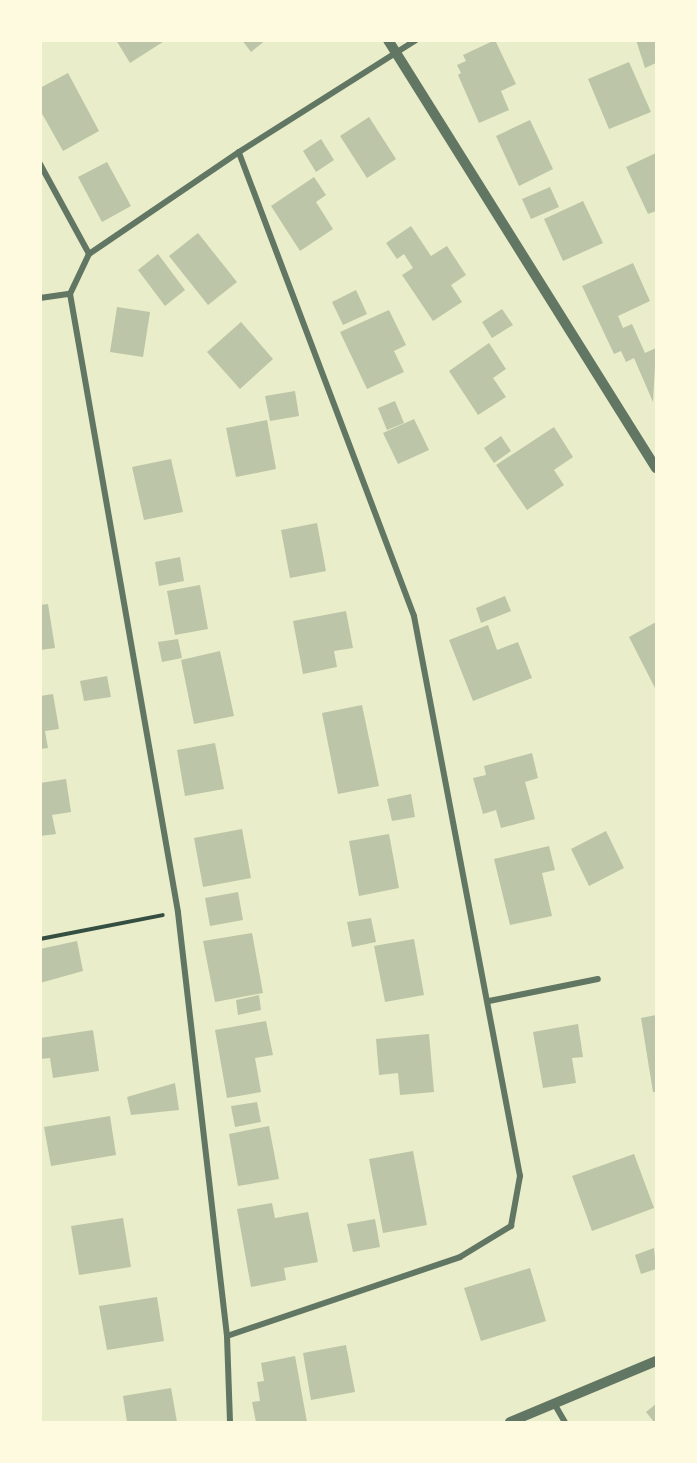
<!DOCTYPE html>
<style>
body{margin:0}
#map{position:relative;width:697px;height:1463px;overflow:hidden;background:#e9edc9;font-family:Mulish,sans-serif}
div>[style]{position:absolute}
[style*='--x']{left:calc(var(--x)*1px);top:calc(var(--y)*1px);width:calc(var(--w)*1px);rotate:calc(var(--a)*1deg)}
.building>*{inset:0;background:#bcc5a7}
.path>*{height:4px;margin:-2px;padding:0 2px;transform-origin:2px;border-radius:2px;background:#344e41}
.minor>*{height:6px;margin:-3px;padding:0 3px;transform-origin:3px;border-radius:3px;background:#617663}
.tertiary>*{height:10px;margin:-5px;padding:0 5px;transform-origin:5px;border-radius:5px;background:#617663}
span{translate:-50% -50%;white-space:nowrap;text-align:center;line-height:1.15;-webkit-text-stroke:6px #fefae0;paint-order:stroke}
.frame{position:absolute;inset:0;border:42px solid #fefae0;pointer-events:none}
</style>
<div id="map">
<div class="building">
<i style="clip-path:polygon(116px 40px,166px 40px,130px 63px)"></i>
<i style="clip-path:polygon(242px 40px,266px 40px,251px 52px)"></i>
<i style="clip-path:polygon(495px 40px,516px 84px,501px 91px,509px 110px,479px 123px,458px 75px,461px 73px,457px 65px,466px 61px,463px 55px)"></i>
<i style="clip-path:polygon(636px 40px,656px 40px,656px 63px,645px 68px)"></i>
<i style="clip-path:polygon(629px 62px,651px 112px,609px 129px,588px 79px)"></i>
<i style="clip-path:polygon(68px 73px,99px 131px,63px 151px,40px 110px,40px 88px)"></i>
<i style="clip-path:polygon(369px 117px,396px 159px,367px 178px,340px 136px)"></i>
<i style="clip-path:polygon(530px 120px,553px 169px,519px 186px,496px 136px)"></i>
<i style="clip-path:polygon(321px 139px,334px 160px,316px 172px,303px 151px)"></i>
<i style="clip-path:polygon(656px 153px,656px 211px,648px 214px,626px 167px)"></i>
<i style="clip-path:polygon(107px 162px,131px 206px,102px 222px,78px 177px)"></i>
<i style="clip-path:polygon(314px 177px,326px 195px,316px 202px,333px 229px,300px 251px,271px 206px)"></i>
<i style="clip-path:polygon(550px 187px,559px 207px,531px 219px,522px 199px)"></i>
<i style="clip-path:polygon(583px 201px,603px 243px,563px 261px,544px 219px)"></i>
<i style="clip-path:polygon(411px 226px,431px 256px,447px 246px,466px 275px,451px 285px,462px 302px,433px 321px,402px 275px,413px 268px,404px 254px,397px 259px,386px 243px)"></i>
<i style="clip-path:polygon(198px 233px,237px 282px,208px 305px,169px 256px)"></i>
<i style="clip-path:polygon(158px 254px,185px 290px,165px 306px,138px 270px)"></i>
<i style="clip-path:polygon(633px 263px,650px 301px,618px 316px,623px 328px,632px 324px,645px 353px,656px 348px,653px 402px,634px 358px,626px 362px,621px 351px,614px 354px,582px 286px)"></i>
<i style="clip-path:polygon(356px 290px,367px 314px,343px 325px,332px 302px)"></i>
<i style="clip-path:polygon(117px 307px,150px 312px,143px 357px,110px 352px)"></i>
<i style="clip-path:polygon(502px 309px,513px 325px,492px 338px,482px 322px)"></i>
<i style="clip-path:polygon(389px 310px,406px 345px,394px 351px,404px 372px,367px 389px,340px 332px)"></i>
<i style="clip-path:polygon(241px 322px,273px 359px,240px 389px,207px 352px)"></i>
<i style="clip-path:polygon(489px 343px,506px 369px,493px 378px,506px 397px,478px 415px,449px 371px)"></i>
<i style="clip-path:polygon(295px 391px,299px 416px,270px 421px,265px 396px)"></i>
<i style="clip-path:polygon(395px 401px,404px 423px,387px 430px,378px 408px)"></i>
<i style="clip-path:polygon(414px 419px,429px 450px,398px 464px,383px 433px)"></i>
<i style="clip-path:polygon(267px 420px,276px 469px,236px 477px,226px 428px)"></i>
<i style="clip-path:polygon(554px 427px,573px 457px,554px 470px,564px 485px,527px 510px,496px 465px)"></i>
<i style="clip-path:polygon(501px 436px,511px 451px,494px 463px,484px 448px)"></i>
<i style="clip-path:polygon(171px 459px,183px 512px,144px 520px,132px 467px)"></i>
<i style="clip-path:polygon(317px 523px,326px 571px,290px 578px,281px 530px)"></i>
<i style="clip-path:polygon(180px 557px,184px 581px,159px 586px,155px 562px)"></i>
<i style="clip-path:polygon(200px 585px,208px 629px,175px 635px,167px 591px)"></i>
<i style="clip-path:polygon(505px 596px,511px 611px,481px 623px,476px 608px)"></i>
<i style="clip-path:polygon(48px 604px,55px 648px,40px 650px,40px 605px)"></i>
<i style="clip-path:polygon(346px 611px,353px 648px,334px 651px,337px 667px,303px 674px,293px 621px)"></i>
<i style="clip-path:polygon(656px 622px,656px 690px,629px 637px)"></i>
<i style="clip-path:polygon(488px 625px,497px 650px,518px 642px,532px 678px,473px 701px,449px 640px)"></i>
<i style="clip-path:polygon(178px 639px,182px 658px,162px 662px,158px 642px)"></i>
<i style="clip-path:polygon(220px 651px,234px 716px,194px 724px,181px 660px)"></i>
<i style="clip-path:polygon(107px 676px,111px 697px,84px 701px,80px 681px)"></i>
<i style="clip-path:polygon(53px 694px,59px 729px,45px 731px,48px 748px,40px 749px,40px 696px)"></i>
<i style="clip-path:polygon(362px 705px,379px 786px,338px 794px,322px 713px)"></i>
<i style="clip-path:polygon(215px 743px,224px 789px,185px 796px,177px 750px)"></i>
<i style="clip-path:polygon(532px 753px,538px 778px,525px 782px,535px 819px,501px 828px,496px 810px,483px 814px,473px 778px,486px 775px,484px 766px)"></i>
<i style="clip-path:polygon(66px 779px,71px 812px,52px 815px,56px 834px,40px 836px,40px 783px)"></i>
<i style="clip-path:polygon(411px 794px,415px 817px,392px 821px,387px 799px)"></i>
<i style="clip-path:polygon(242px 829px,251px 878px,203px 887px,194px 838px)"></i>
<i style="clip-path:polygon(606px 831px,624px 868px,589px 886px,571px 849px)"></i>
<i style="clip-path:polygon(389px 834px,399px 888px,359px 896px,349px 841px)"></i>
<i style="clip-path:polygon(549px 846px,555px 870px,542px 873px,552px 916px,510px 925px,494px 859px)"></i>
<i style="clip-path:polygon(238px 892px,243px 920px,210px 926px,205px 898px)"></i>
<i style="clip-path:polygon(371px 918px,376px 942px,352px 947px,347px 922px)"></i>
<i style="clip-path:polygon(252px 933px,263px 993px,215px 1002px,203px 941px)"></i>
<i style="clip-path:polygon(414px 939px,424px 995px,385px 1002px,374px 946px)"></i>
<i style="clip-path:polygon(77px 941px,83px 971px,40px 983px,40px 949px)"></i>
<i style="clip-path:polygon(259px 995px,261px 1010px,238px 1015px,236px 1000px)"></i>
<i style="clip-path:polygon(656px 1015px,656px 1092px,653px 1092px,641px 1018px)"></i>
<i style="clip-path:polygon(266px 1021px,273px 1055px,255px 1058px,261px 1092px,227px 1098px,215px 1030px)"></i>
<i style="clip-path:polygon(578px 1024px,583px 1057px,572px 1058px,576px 1083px,543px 1088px,533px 1032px)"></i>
<i style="clip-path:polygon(93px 1030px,99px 1071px,53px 1078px,50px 1058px,40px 1059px,40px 1038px)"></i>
<i style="clip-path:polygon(429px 1034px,434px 1092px,400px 1095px,398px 1073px,379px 1075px,376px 1039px)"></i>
<i style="clip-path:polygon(175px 1083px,179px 1110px,131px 1115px,127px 1097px)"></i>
<i style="clip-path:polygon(257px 1102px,261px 1122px,235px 1127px,231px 1106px)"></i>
<i style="clip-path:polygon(110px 1116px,116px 1155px,51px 1166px,44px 1127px)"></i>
<i style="clip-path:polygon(269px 1126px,279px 1179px,238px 1186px,229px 1134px)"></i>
<i style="clip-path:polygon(413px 1151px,427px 1225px,383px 1233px,369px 1159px)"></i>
<i style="clip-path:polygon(634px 1154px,654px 1208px,592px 1231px,572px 1176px)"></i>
<i style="clip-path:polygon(272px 1203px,275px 1218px,308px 1212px,318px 1262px,284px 1268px,286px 1280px,251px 1287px,237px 1209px)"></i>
<i style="clip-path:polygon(123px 1218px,131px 1267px,79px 1275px,71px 1226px)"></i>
<i style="clip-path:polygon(375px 1219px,380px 1247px,353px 1252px,347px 1224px)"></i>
<i style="clip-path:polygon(654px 1248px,656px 1269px,641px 1274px,635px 1255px)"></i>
<i style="clip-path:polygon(530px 1268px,546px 1321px,481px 1341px,464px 1288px)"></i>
<i style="clip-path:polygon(157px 1297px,164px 1341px,107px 1350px,99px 1306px)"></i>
<i style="clip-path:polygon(346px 1345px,355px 1392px,311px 1400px,303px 1353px)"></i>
<i style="clip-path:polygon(295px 1356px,307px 1422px,256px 1422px,252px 1402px,260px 1401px,257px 1382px,264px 1381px,261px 1363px)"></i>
<i style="clip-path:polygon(171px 1388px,177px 1422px,127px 1422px,123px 1396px)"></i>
<i style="clip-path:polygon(656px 1404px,656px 1422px,654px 1422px,646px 1412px)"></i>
</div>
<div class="path">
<i style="--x:40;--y:939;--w:125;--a:-11"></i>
</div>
<div class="minor">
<i style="--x:40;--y:164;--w:102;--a:61.4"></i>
<i style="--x:40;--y:298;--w:30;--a:-8"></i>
<i style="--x:489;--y:1001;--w:111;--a:-11.4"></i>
<i style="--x:227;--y:1336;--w:246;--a:-18.7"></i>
<i style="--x:460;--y:1257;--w:60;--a:-31.3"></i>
<i style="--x:511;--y:1226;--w:51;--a:-79.8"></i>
<i style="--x:520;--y:1176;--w:570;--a:-100.72"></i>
<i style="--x:414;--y:616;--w:496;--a:-110.7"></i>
<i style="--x:555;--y:1405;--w:20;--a:60"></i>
<i style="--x:230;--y:1422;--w:86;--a:-92"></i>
<i style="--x:227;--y:1336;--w:427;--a:-96.6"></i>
<i style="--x:178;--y:912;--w:627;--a:-99.91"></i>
<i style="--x:70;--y:294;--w:44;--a:-64.6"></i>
<i style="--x:89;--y:254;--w:181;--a:-34.2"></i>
<i style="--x:239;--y:152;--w:209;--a:-32.3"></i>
</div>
<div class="tertiary">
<i style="--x:388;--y:40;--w:505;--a:57.95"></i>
<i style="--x:510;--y:1422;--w:158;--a:-22.7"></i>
</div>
<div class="frame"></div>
</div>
